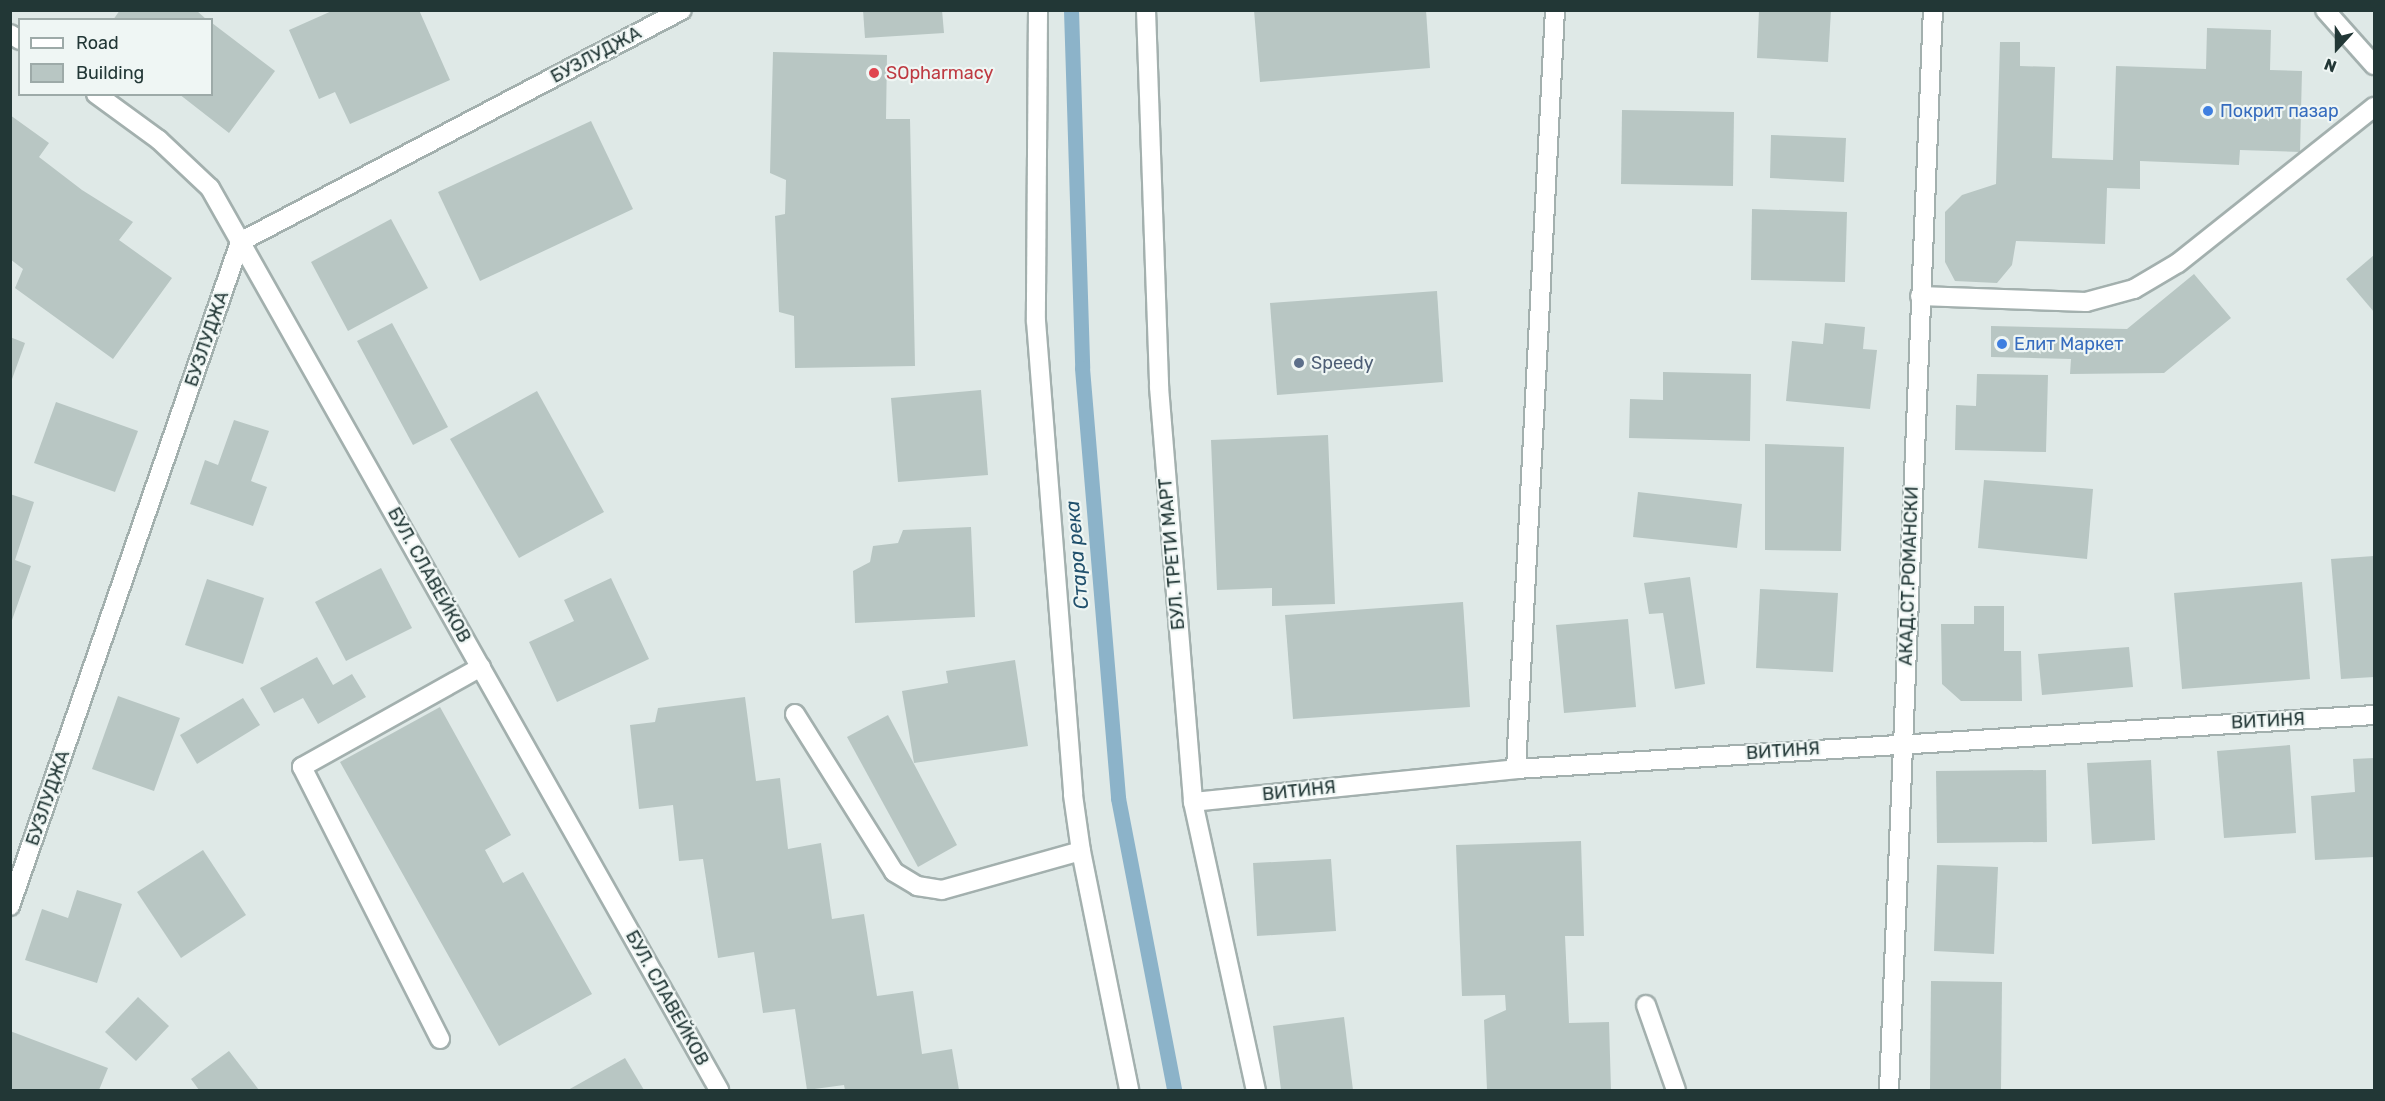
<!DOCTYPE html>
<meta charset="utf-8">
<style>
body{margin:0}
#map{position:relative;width:2385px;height:1101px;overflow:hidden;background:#dfe9e7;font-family:Rubik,sans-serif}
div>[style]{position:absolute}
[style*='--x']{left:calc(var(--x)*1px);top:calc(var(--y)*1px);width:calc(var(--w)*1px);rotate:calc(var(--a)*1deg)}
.stream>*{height:15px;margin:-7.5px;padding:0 7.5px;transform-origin:7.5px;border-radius:7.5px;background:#8cb3c9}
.building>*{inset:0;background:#b8c6c3}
.roads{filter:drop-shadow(2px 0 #a3b0ae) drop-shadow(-2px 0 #a3b0ae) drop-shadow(0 2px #a3b0ae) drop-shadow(0 -2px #a3b0ae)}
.minor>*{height:18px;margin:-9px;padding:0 9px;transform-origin:9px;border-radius:9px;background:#fff}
.dots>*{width:16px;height:16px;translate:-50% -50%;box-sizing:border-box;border:3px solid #eff6f4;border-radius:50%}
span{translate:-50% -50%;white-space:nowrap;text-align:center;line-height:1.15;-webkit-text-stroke:4.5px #eff6f4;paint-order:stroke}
.street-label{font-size:18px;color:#223736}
.health-label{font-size:18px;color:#be3a42}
.left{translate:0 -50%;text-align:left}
.shop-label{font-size:18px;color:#366cbe}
.service-label{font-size:18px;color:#4e5e75}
.water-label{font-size:20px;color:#22516d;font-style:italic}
.frame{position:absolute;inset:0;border:12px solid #223736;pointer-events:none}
.legend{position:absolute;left:18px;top:18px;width:195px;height:78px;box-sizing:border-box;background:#eff6f4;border:2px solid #9daaa8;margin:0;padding:8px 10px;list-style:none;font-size:18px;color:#223736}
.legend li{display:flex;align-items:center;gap:12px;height:30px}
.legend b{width:30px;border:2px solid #9daaa8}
.north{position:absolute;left:2307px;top:18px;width:60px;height:60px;-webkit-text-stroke:4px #eff6f4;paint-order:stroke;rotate:201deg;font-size:16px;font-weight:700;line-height:24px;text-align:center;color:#223736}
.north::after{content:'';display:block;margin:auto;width:21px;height:27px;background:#223736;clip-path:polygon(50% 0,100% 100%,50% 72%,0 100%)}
</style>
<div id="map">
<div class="stream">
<i style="--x:1071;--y:10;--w:358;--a:88.2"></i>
<i style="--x:1082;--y:368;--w:432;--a:85.2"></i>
<i style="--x:1118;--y:798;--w:297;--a:79.1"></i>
</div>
<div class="building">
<i style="clip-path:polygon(120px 10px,196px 10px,207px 20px,113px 20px)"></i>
<i style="clip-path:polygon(334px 10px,419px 10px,450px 80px,350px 124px,335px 92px,319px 99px,289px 30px)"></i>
<i style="clip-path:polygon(863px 10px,942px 10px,944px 33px,865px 38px)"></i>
<i style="clip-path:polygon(1254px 10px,1426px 10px,1430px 68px,1260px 82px)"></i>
<i style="clip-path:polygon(1759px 10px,1831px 10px,1828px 62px,1757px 58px)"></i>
<i style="clip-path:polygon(212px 23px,275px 71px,229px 133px,179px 94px,212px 94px)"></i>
<i style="clip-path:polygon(2207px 28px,2271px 30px,2270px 70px,2302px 71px,2300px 152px,2240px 150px,2239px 165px,2140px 161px,2140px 189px,2107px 188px,2105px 244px,2016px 241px,2012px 265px,1997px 283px,1955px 281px,1945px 262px,1945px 212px,1962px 195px,1996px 184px,2000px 42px,2020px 42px,2020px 66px,2055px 67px,2052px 158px,2113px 160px,2116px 66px,2206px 69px)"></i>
<i style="clip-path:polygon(773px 52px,887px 55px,886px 119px,910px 119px,915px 366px,795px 368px,794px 316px,779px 312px,775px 216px,785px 214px,786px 180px,770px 173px)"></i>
<i style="clip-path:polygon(1622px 110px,1734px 112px,1733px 186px,1621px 184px)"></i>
<i style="clip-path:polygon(10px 115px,49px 143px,39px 157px,82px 190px,133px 222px,119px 240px,172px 278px,113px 359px,15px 288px,23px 269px,10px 259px)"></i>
<i style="clip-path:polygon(591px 121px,633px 209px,480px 281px,438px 192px)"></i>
<i style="clip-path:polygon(1771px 135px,1846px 138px,1844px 182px,1770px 178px)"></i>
<i style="clip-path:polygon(1752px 209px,1847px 212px,1845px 282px,1751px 280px)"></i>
<i style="clip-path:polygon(391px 219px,428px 288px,348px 331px,311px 262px)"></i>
<i style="clip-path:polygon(2374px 255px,2374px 312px,2346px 279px)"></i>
<i style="clip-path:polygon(2194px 274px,2231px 318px,2164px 373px,2070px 374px,2071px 359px,1991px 357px,1991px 326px,2127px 329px)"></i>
<i style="clip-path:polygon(1437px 291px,1443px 382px,1277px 395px,1270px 303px)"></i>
<i style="clip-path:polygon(392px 323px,448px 427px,413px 445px,357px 341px)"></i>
<i style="clip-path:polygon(1825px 323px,1865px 327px,1863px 349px,1877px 350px,1870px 409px,1786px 401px,1792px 341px,1823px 344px)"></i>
<i style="clip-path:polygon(10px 337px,25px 343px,11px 382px,10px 382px)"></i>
<i style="clip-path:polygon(1663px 372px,1751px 374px,1750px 441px,1629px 438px,1630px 399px,1663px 400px)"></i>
<i style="clip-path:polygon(1977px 374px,2048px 375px,2046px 452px,1955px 450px,1956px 405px,1976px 406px)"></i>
<i style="clip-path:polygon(981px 390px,988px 475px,898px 482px,891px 398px)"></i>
<i style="clip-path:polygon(537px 391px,604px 512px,519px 558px,450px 439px)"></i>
<i style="clip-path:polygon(56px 402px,138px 431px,115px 492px,34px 463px)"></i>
<i style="clip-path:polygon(234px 420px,269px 431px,251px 481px,267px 487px,253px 526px,190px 504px,205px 460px,218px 465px)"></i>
<i style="clip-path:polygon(1328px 435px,1335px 604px,1272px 606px,1272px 588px,1217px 590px,1211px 440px)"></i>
<i style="clip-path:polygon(1765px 444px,1844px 447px,1841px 551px,1765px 550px)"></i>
<i style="clip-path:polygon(1984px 480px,2093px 489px,2087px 559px,1978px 548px)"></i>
<i style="clip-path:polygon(1638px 492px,1742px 504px,1737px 548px,1633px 537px)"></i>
<i style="clip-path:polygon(10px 494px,34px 502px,15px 560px,31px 566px,11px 623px)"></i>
<i style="clip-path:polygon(971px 527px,975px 617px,855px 623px,853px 571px,870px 562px,873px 546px,898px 543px,903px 530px)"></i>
<i style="clip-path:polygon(2374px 556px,2374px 677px,2341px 679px,2331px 559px)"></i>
<i style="clip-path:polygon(381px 568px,412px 628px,346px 661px,315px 602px)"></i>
<i style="clip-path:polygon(1690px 577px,1705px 684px,1675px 689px,1663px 613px,1649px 614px,1644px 583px)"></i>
<i style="clip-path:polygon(611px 578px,649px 659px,557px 702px,529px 642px,574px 621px,564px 600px)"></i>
<i style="clip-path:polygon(207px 579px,264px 598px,243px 664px,185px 645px)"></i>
<i style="clip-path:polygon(2302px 582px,2310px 679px,2182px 689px,2174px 593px)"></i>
<i style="clip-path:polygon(1760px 589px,1838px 593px,1833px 672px,1756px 668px)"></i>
<i style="clip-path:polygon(1463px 602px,1470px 707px,1293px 719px,1285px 615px)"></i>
<i style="clip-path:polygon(1974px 606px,2004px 606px,2004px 651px,2021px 651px,2022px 701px,1961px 701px,1942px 684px,1941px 624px,1974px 624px)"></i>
<i style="clip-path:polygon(1628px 619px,1636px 707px,1564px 713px,1556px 625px)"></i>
<i style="clip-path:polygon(2129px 647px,2133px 687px,2042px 695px,2038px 654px)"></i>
<i style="clip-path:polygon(317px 657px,333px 685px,352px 674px,366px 697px,318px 724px,303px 698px,274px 713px,260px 688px)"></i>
<i style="clip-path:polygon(1015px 660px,1028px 746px,914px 763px,902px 691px,948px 683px,946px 671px)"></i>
<i style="clip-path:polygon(118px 696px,180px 718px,154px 791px,92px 769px)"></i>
<i style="clip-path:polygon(745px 697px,756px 781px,780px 778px,788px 849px,821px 843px,832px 919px,864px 914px,877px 996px,913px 991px,922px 1054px,952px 1049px,959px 1090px,845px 1090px,844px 1085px,807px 1090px,795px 1009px,763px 1013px,754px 952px,718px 958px,703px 859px,679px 861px,673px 805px,639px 809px,630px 725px,655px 722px,658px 708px)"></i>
<i style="clip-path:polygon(243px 698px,260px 725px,197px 764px,180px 735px)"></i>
<i style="clip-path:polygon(440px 707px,511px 835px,485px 850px,503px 883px,523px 872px,592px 994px,499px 1046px,340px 762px)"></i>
<i style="clip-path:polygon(888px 715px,957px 845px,918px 867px,847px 737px)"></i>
<i style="clip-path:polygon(2290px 745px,2296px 833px,2224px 838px,2217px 751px)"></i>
<i style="clip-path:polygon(2374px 758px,2374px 857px,2315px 860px,2311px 796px,2355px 792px,2353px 759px)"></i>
<i style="clip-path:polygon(2151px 760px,2155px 840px,2092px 844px,2087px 763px)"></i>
<i style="clip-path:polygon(2046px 770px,2047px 842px,1937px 843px,1936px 771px)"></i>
<i style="clip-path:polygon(1581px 841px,1584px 936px,1565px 936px,1569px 1023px,1609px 1022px,1611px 1090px,1487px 1090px,1484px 1020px,1506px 1010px,1505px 995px,1462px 996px,1456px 845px)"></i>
<i style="clip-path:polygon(203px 850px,246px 915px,181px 958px,137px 892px)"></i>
<i style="clip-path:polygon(1331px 859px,1336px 931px,1257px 936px,1253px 863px)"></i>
<i style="clip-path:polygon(1937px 865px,1998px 867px,1994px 954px,1934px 951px)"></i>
<i style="clip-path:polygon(77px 890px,122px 904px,97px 983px,25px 960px,42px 909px,68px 918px)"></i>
<i style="clip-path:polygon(1931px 981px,2002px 982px,2001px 1090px,1930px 1090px)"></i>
<i style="clip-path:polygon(138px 997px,169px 1026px,136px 1061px,105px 1032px)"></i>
<i style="clip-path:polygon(1344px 1017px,1353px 1090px,1281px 1090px,1273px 1026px)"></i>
<i style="clip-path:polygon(10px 1031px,108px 1068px,99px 1090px,10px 1090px)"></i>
<i style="clip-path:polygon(229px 1051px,259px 1090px,199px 1090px,191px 1079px)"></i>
<i style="clip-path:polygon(625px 1058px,644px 1090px,568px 1090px)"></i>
</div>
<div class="roads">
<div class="minor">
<i style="--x:1038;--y:10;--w:311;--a:90.4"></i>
<i style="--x:1036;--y:321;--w:475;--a:85.5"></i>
<i style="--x:1073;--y:795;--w:57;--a:81.9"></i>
<i style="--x:1081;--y:851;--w:244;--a:78.6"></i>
<i style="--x:1146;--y:10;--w:377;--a:88"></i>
<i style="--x:1159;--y:387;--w:416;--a:85.3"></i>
<i style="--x:1193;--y:802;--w:295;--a:77.7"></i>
<i style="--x:2325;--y:10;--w:74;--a:48.3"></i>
<i style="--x:10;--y:34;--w:12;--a:31"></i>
<i style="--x:96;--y:94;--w:78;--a:36.1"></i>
<i style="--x:159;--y:140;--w:70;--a:43.3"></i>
<i style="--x:210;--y:188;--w:1036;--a:60.56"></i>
<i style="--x:1920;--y:296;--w:166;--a:2.1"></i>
<i style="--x:2086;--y:302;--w:50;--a:-15.2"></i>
<i style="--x:2134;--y:289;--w:51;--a:-30.6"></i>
<i style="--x:2178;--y:263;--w:251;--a:-38.5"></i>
<i style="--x:795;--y:714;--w:186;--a:57.9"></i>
<i style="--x:894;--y:872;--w:27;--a:31"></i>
<i style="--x:917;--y:886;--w:25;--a:9"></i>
<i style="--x:942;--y:890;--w:144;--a:-15.7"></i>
<i style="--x:1516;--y:769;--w:760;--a:-87.06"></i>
<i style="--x:1193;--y:802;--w:325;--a:-5.8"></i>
<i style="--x:1516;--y:769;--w:860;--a:-3.6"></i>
<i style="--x:10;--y:906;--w:703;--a:-70.89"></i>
<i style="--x:240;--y:242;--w:499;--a:-27.7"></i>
<i style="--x:1646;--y:1005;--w:90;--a:70.6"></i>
<i style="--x:440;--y:1039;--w:305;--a:-116.9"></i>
<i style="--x:302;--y:767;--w:205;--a:-29.2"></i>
<i style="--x:1889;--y:1090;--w:1081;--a:-87.67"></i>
</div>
</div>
<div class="dots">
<i style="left:874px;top:73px;background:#e0444e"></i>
<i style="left:2208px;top:111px;background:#3f7fe0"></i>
<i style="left:2002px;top:344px;background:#3f7fe0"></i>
<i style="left:1299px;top:363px;background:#5c6f8a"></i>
</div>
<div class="street-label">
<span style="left:596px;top:55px;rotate:-28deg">БУЗЛУДЖА</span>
<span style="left:207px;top:339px;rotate:-71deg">БУЗЛУДЖА</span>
<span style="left:1172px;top:554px;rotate:-95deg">БУЛ. ТРЕТИ МАРТ</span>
<span style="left:429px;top:575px;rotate:61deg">БУЛ. СЛАВЕЙКОВ</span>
<span style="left:1909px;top:576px;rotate:-88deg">АКАД.СТ.РОМАНСКИ</span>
<span style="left:2268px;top:721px;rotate:-3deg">ВИТИНЯ</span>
<span style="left:1783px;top:751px;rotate:-4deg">ВИТИНЯ</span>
<span style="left:1299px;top:791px;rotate:-6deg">ВИТИНЯ</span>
<span style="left:48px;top:798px;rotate:-71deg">БУЗЛУДЖА</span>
<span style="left:667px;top:998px;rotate:61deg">БУЛ. СЛАВЕЙКОВ</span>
</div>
<div class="health-label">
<span class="left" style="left:886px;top:73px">SOpharmacy</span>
</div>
<div class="shop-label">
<span class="left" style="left:2220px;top:111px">Покрит пазар</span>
<span class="left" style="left:2014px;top:344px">Елит Маркет</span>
</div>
<div class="service-label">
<span class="left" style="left:1311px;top:363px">Speedy</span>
</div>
<div class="water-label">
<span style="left:1077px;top:555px;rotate:-95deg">Стара река</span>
</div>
<div class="frame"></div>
<ul class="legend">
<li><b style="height:8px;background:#fff"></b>Road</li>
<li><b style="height:16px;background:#b8c6c3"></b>Building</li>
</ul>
<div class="north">N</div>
</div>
